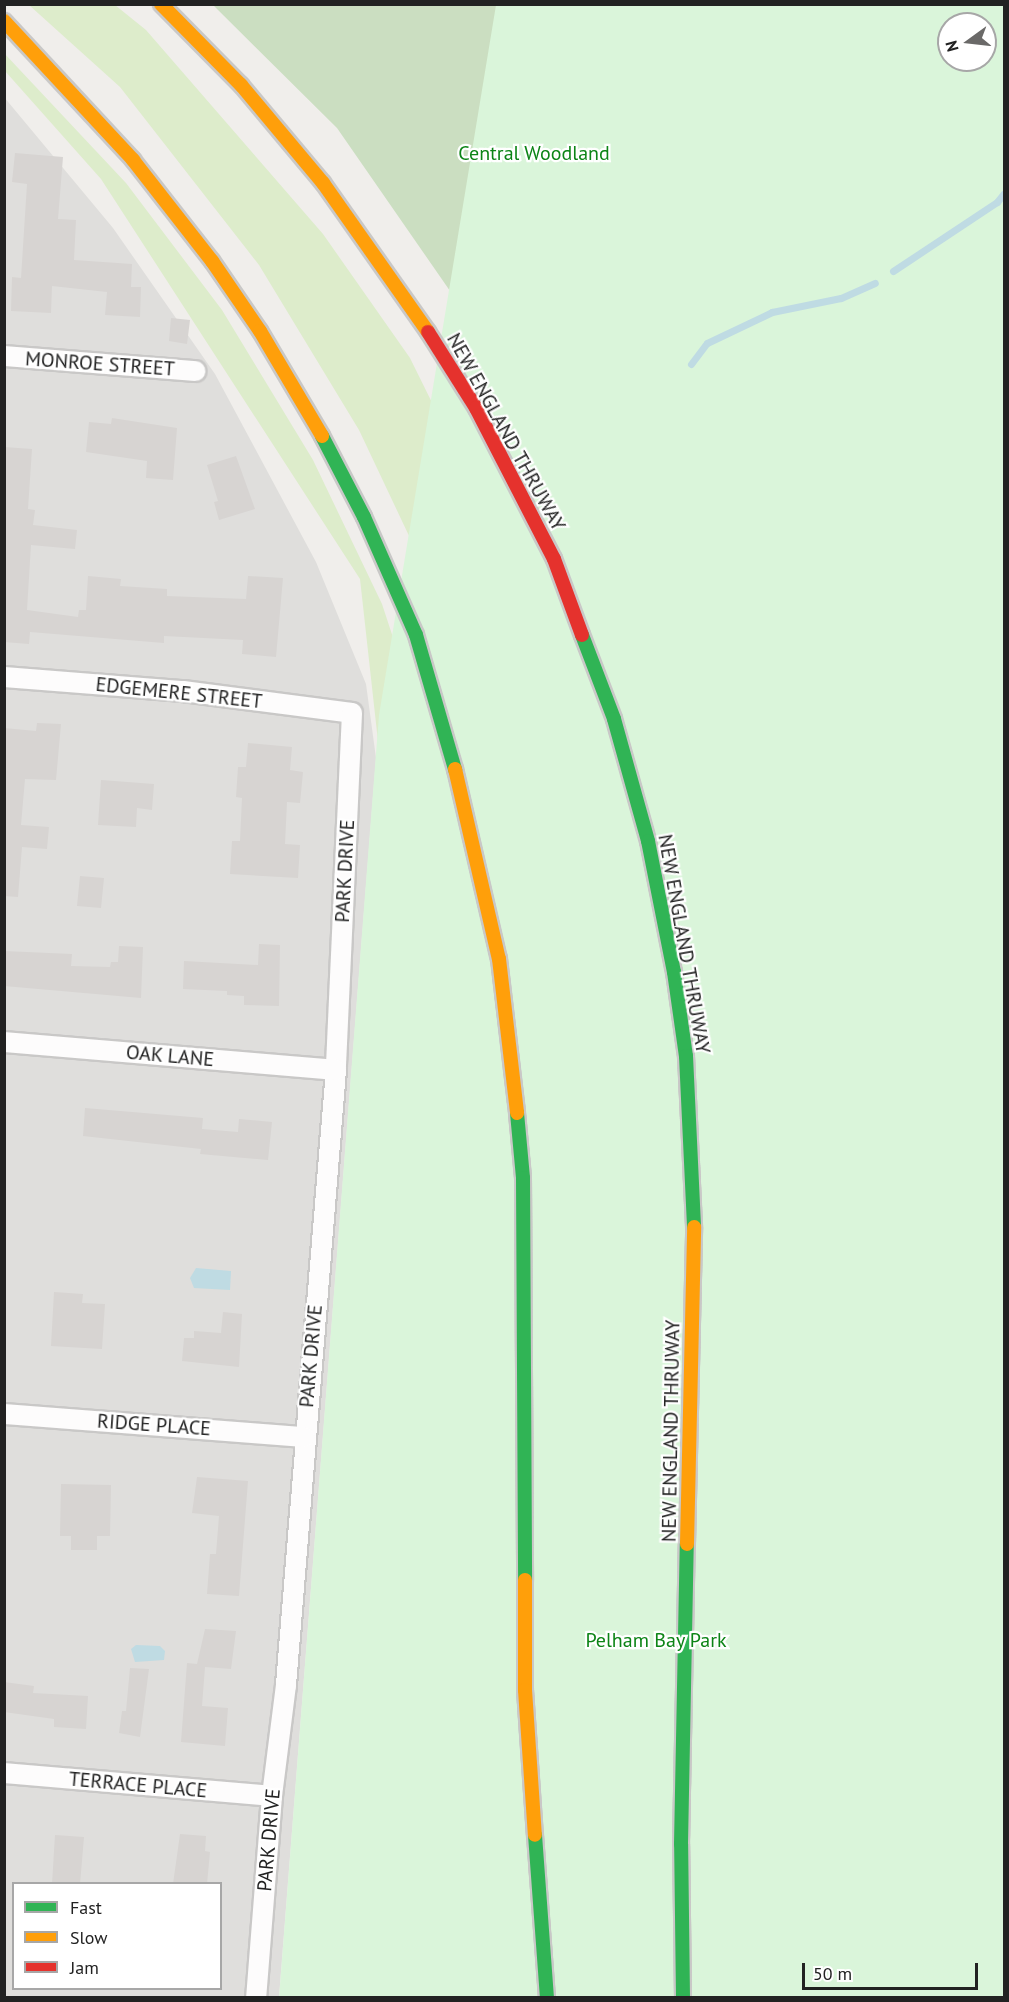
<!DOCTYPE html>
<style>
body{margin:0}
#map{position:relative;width:1009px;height:2002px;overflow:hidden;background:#f0eeeb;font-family:"PT Sans",sans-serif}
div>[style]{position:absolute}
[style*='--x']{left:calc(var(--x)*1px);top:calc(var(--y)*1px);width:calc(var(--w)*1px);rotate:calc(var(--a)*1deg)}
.residential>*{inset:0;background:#dfdedc}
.grass>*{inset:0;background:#ddeccb}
.forest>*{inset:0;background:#cbdec1}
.park>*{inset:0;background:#daf5da}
.water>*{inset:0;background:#bfdbe3}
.stream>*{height:7px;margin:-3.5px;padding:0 3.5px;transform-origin:3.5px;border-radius:3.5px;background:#bfdbe3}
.building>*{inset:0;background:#d7d4d2}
.roads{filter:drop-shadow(2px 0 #c9c8c7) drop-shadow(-2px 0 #c9c8c7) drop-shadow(0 2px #c9c8c7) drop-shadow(0 -2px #c9c8c7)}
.street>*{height:20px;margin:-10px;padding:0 10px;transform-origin:10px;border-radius:10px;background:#fdfcfc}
.fast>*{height:14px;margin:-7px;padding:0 7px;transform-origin:7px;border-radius:7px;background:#30b455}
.slow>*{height:14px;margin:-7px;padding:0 7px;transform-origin:7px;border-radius:7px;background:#ff9f0a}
.jam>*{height:14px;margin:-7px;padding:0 7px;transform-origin:7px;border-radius:7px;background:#e5322d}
span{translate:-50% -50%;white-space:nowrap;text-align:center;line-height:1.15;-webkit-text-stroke:4.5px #fff;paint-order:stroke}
.park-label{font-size:20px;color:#0c8416}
.street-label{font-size:20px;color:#222}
.frame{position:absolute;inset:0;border:6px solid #222;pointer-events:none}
.legend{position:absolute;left:12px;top:1882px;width:210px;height:108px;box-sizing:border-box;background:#fff;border:2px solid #a7a7a7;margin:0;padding:8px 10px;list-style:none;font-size:18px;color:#222}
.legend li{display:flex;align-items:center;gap:12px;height:30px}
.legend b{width:30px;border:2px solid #a7a7a7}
.north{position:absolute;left:937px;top:12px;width:60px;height:60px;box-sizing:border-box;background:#fff;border:2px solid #a7a7a7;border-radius:50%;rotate:255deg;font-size:16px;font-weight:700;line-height:24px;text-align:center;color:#222}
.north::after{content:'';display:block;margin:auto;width:21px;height:27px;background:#6a6968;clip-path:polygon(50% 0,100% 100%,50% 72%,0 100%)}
.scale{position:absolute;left:802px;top:1963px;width:176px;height:27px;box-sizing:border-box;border:3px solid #222;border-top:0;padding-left:8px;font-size:18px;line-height:21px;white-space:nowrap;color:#222;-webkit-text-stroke:4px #fff;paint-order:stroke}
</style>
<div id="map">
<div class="residential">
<i style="clip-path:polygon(evenodd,4px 97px,113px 228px,215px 374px,316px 562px,366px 684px,376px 758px,279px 1997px,5px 1997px,4px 97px,14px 1884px,220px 1884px,220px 1988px,14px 1988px,14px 1884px)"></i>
</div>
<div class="grass">
<i style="clip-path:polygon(29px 5px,115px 5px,146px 30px,323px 234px,410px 358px,528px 597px,436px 593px,359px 430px,259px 265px,120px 87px)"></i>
<i style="clip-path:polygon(4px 53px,126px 183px,222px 310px,313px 460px,382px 604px,432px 756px,472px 1589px,360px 579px,101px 179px,5px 71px)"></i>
</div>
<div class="forest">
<i style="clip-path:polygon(213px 5px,757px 5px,475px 327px,337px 128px)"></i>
</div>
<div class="park">
<i style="clip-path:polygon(evenodd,496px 5px,1004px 5px,1004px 1997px,279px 1998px,379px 715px,496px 5px,949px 24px,985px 24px,985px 60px,949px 60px,949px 24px)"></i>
</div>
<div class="water">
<i style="clip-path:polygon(196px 1268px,231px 1271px,230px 1290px,194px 1288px,190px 1278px)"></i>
<i style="clip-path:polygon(136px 1645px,160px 1646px,165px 1651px,164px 1660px,135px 1662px,131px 1649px)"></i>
</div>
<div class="stream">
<i style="--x:893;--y:271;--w:125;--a:-33.6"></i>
<i style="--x:997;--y:202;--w:11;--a:-52"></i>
<i style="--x:691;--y:364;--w:26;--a:-53"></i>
<i style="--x:707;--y:343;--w:72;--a:-25.5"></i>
<i style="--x:772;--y:312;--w:70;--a:-11.5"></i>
<i style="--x:841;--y:298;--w:37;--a:-24"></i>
</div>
<div class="building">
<i style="clip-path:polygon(15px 153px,63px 157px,58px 219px,76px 220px,74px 260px,132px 264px,131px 287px,141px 287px,140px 317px,105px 315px,107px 292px,52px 286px,51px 313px,11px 311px,12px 277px,21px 278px,27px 184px,12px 182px)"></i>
<i style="clip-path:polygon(171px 318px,190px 320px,187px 344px,169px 341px)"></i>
<i style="clip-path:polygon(112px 418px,177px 428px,173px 480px,146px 478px,147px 461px,86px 452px,89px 422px,111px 424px)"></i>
<i style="clip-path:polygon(4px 447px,32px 449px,28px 509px,35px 510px,33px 525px,77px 530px,75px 549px,31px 545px,27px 610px,78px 617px,79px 610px,86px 610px,88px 576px,121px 579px,120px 586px,167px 589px,167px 596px,246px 599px,248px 576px,283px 578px,276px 657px,242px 654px,243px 640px,164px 636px,164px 643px,30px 632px,29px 644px,4px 642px)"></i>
<i style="clip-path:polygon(236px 456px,255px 509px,219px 520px,214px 502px,218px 501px,207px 465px)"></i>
<i style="clip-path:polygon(37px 723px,61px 724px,56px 780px,25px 779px,21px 825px,49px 827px,47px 849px,22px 847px,18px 897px,4px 896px,4px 728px,36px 731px)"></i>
<i style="clip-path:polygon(248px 743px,292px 747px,290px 770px,303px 772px,300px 803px,287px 802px,285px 844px,300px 845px,298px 878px,230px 874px,232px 841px,240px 841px,242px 798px,236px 797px,238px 767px,246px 767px)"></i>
<i style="clip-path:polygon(101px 780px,154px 784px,152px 810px,137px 808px,136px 827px,98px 825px)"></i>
<i style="clip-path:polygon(80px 876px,104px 878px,101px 908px,77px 906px)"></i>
<i style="clip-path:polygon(259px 944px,280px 945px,279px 1006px,244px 1005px,244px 996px,227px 995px,227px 991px,183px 989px,184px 961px,258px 965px)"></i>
<i style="clip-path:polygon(119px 946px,143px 947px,141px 998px,4px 986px,4px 951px,72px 954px,71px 966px,110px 967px,111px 962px,118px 962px)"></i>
<i style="clip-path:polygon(85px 1108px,203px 1118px,202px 1129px,238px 1132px,239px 1119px,272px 1122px,268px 1160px,200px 1154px,201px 1149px,83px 1136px)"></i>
<i style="clip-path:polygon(54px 1292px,83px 1294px,82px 1303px,105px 1304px,102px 1349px,51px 1346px)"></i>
<i style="clip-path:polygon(223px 1312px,242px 1314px,239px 1367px,182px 1361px,184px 1338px,194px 1338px,194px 1331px,221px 1333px)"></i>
<i style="clip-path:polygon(197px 1477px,248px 1481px,239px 1596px,207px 1594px,210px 1554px,216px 1554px,219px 1516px,192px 1513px)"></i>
<i style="clip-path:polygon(61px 1484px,111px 1485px,110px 1536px,97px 1536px,97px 1550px,71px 1550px,71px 1536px,60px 1536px)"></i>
<i style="clip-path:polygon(205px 1629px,236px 1631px,231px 1669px,205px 1667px,202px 1706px,228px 1708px,225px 1746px,181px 1742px,187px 1663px,197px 1664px)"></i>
<i style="clip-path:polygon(130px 1668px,149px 1669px,140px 1737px,119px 1733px,122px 1711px,126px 1711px)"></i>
<i style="clip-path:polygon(4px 1682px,34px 1686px,33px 1693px,88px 1696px,86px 1729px,54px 1727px,54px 1719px,4px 1712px)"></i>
<i style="clip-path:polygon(180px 1834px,206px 1836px,205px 1851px,210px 1852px,207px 1884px,173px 1884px)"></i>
<i style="clip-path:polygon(55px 1835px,84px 1837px,80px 1884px,52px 1884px)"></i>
</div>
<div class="roads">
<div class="street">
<i style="--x:4;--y:356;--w:192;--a:4.5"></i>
<i style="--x:4;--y:677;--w:180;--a:4.5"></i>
<i style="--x:183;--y:691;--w:170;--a:7.4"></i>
<i style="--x:352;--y:713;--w:357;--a:92.6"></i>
<i style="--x:336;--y:1070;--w:617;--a:94.65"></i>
<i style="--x:286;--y:1685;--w:112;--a:97.2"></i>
<i style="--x:272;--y:1796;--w:203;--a:94.5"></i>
<i style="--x:4;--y:1042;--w:333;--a:4.8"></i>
<i style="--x:4;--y:1414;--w:301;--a:4.4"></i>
<i style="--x:4;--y:1773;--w:269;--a:4.9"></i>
</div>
<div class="fast">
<i style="--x:322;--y:436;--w:91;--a:62.6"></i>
<i style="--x:364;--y:517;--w:129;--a:66.2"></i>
<i style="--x:416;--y:635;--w:140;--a:73.8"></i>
<i style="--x:582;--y:635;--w:90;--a:69.1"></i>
<i style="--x:614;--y:719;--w:127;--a:74.4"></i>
<i style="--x:648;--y:841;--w:134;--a:78.8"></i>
<i style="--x:674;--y:972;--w:85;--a:81.9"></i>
<i style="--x:686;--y:1056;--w:171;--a:87.3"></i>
<i style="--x:517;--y:1113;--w:65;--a:84.7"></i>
<i style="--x:523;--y:1178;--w:402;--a:89.7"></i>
<i style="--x:535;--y:1835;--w:163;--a:85.8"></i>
<i style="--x:683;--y:1998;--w:154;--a:-90.7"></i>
<i style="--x:681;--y:1844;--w:300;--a:-88.9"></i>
</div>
<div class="slow">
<i style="--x:161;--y:4;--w:114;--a:45.4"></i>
<i style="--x:241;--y:85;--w:128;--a:50.1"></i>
<i style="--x:323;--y:183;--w:182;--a:54.8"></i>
<i style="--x:4;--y:21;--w:190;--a:47.1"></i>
<i style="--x:133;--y:160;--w:128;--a:52"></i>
<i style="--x:212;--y:261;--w:85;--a:55.6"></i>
<i style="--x:260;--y:331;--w:122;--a:59.4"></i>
<i style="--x:455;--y:769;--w:195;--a:77"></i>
<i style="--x:499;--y:959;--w:155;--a:83.3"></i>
<i style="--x:687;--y:1544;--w:317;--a:-88.7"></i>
<i style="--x:525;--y:1580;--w:110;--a:90"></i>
<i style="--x:525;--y:1690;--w:145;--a:86.1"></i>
</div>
<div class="jam">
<i style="--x:428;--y:332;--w:90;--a:57.7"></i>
<i style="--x:476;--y:408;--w:170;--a:62.7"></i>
<i style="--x:554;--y:559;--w:81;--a:69.8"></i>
</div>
</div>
<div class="park-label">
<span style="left:534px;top:153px">Central Woodland</span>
<span style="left:656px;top:1640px">Pelham Bay Park</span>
</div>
<div class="street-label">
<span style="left:100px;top:364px;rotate:4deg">MONROE STREET</span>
<span style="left:506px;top:432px;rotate:61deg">NEW ENGLAND THRUWAY</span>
<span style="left:179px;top:693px;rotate:6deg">EDGEMERE STREET</span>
<span style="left:345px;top:871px;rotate:-87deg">PARK DRIVE</span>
<span style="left:684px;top:944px;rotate:80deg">NEW ENGLAND THRUWAY</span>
<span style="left:170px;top:1056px;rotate:5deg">OAK LANE</span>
<span style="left:311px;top:1356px;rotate:-85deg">PARK DRIVE</span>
<span style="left:154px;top:1425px;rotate:4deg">RIDGE PLACE</span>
<span style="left:671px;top:1431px;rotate:-89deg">NEW ENGLAND THRUWAY</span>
<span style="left:138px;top:1785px;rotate:5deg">TERRACE PLACE</span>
<span style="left:269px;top:1840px;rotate:-85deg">PARK DRIVE</span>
</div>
<div class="frame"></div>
<ul class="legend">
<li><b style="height:8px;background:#30b455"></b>Fast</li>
<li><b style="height:8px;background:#ff9f0a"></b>Slow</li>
<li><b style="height:8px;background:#e5322d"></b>Jam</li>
</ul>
<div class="north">N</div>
<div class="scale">50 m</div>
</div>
